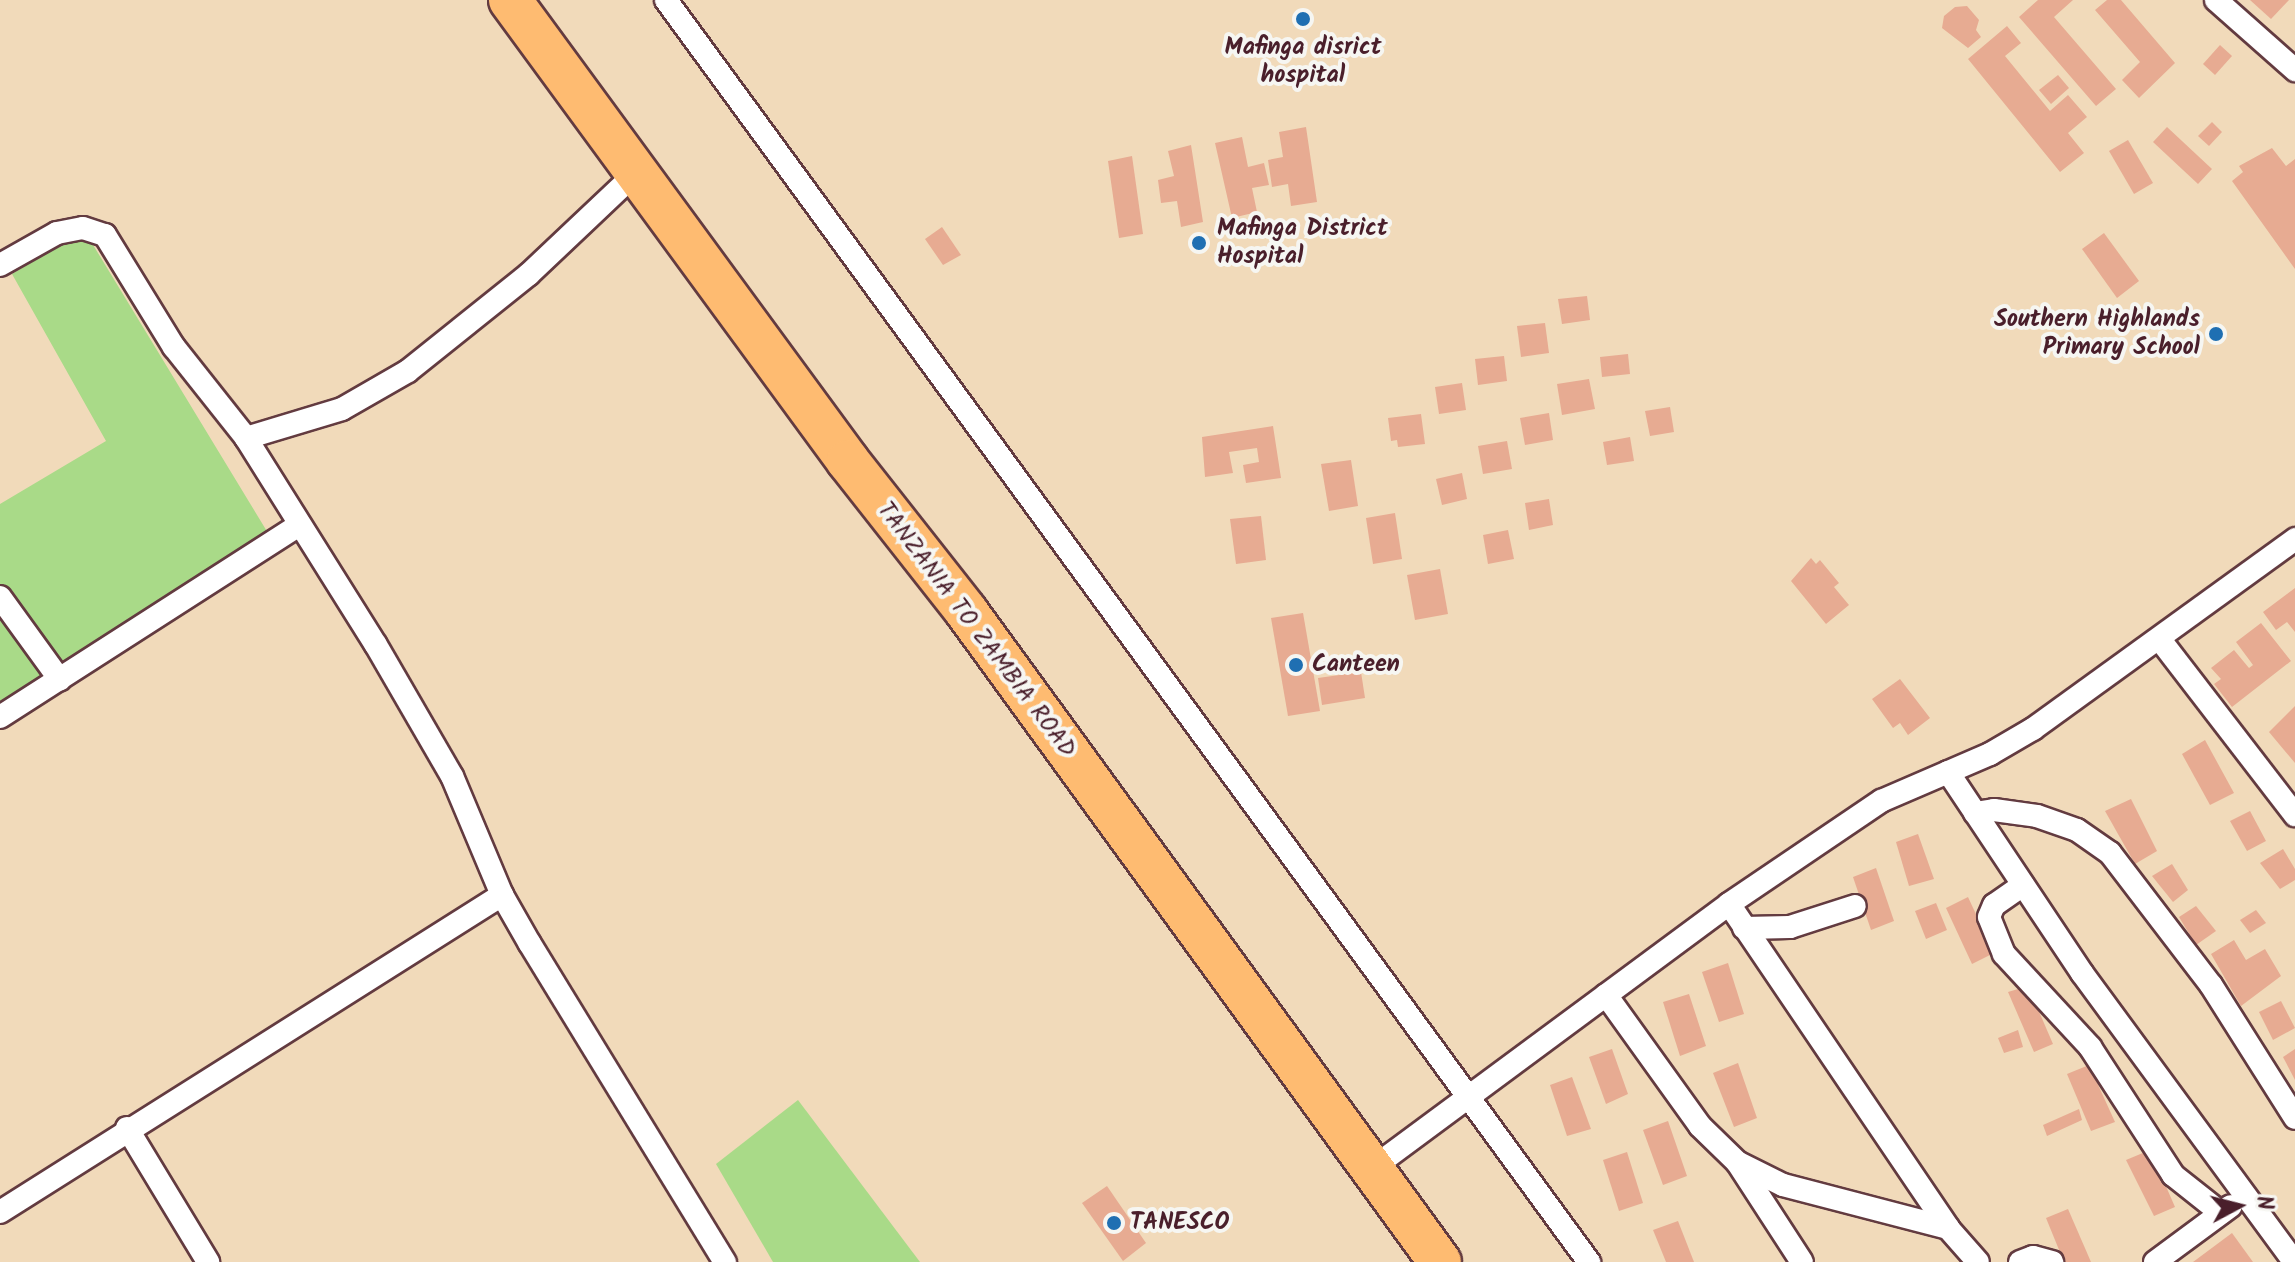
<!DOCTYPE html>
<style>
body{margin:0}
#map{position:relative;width:2295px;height:1262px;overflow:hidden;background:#f1daba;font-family:Kalam,sans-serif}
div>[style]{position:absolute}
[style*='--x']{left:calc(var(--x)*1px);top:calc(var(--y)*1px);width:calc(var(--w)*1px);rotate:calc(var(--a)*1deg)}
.green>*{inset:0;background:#a9da88}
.building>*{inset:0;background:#e7ab92}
.roads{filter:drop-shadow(2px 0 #633b40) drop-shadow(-2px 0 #633b40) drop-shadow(0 2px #633b40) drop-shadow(0 -2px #633b40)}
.street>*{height:22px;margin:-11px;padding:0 11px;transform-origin:11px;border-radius:11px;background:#fff}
.highway>*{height:42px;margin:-21px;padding:0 21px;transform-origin:21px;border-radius:21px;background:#febb71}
.dots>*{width:22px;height:22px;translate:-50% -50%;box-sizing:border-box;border:4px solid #f6f6f2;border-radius:50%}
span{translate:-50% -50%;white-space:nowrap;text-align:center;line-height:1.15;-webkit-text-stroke:8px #f6f6f2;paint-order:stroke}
.poi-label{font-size:24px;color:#4a1f2b;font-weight:700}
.left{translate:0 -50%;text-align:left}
.right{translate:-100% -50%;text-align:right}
.street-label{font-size:24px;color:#4a1f2b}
.north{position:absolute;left:2199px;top:1166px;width:80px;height:80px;-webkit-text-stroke:6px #f6f6f2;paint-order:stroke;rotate:83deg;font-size:22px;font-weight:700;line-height:32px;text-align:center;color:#4a1f2b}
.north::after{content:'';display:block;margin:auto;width:28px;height:36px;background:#4a1f2b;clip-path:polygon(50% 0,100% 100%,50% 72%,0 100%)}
</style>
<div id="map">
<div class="green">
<i style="clip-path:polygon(84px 230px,268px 533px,0 705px,0 504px,106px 441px,12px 274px)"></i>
<i style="clip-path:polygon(798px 1100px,920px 1262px,773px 1262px,716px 1164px)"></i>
</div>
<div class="building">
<i style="clip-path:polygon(2038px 0,2073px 0,2054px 17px,2116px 89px,2096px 106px,2019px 17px)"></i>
<i style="clip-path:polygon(2107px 0,2121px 0,2175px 63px,2139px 98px,2122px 80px,2140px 62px,2095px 10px)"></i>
<i style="clip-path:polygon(2250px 0,2289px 0,2271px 19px)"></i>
<i style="clip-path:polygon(1967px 6px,1979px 20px,1976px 30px,1981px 37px,1968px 48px,1942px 28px,1944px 16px,1955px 7px)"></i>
<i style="clip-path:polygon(2007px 26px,2021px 43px,2005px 56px,2050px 111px,2068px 95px,2087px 117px,2068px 133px,2084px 153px,2060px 172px,1968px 59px)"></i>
<i style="clip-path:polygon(2220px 45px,2232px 56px,2215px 75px,2203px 64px)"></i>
<i style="clip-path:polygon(2058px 75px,2069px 88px,2051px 104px,2039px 90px)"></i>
<i style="clip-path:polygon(2212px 122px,2222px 132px,2209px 146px,2198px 136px)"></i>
<i style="clip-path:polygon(1306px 127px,1317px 202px,1291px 206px,1288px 184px,1272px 187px,1268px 160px,1283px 157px,1279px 132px)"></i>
<i style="clip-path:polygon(2167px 127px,2212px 169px,2198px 184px,2153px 142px)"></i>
<i style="clip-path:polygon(1242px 137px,1248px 167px,1264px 163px,1269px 185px,1252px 188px,1257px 212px,1232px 218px,1215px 143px)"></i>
<i style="clip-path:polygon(2128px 140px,2153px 183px,2134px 194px,2109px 151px)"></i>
<i style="clip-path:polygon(1191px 145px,1203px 222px,1181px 227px,1177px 201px,1161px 203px,1158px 180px,1174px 176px,1168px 151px)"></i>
<i style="clip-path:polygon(2272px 148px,2286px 166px,2295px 159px,2295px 269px,2232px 181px,2243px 172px,2239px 166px)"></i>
<i style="clip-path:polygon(1132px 156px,1143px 234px,1119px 238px,1108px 161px)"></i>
<i style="clip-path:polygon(942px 227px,961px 255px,943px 265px,925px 239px)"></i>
<i style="clip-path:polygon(2104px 233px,2139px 281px,2117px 298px,2082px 249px)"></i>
<i style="clip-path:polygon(1587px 296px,1590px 320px,1562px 324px,1558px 299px)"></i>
<i style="clip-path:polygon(1545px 323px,1549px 353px,1521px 357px,1517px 326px)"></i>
<i style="clip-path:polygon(1628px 354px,1630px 374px,1602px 377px,1600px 357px)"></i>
<i style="clip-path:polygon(1504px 356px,1507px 381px,1478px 385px,1475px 359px)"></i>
<i style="clip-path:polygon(1589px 379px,1595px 409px,1562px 415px,1557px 384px)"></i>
<i style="clip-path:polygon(1462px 383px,1466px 410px,1439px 414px,1435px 387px)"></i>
<i style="clip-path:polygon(1670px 407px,1674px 432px,1650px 436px,1645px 411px)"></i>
<i style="clip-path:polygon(1549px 413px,1553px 440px,1525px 445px,1520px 418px)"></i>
<i style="clip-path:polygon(1421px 414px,1425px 444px,1398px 447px,1397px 440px,1391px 441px,1388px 418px)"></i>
<i style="clip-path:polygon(1273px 426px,1281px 478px,1246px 483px,1243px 465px,1259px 462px,1257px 448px,1229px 452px,1233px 473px,1205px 477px,1202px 437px)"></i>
<i style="clip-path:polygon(1630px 437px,1634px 461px,1607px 465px,1603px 442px)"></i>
<i style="clip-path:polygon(1507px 441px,1512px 469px,1483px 474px,1478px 446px)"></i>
<i style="clip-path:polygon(1351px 460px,1358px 506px,1329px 511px,1321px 464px)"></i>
<i style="clip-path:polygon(1462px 473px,1467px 499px,1442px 505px,1436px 479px)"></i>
<i style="clip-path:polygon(1549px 499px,1553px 525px,1529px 530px,1525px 503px)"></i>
<i style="clip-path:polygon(1395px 513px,1402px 559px,1373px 564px,1366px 518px)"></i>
<i style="clip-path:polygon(1261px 516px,1266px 560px,1236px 564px,1230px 519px)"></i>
<i style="clip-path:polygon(1508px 530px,1514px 559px,1488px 564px,1483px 535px)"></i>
<i style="clip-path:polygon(1811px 558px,1816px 564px,1820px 560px,1839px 583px,1834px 587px,1849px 605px,1826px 624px,1791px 581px)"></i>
<i style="clip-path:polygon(1440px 569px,1448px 614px,1415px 620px,1407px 575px)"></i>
<i style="clip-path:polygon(2295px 588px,2295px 632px,2287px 622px,2276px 630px,2263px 612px)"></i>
<i style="clip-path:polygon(1303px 613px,1320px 711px,1288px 716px,1271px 618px)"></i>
<i style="clip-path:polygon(2261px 623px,2291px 661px,2232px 707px,2214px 684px,2221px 679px,2211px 668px,2234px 650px,2249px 668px,2253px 665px,2236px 642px)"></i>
<i style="clip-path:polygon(1361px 672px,1365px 698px,1322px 705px,1318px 678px)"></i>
<i style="clip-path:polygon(1900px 679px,1930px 718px,1908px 735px,1900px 723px,1893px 728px,1872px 699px)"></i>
<i style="clip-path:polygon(2295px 706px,2295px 763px,2269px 732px)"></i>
<i style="clip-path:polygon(2205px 740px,2234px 793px,2210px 805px,2182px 754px)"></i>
<i style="clip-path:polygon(2131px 799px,2157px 851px,2135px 864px,2105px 811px)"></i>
<i style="clip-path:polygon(2250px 811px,2266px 841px,2247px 851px,2230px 821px)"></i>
<i style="clip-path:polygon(1918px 834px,1934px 879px,1909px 886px,1896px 842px)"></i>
<i style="clip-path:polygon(2283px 849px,2295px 869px,2295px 880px,2280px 889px,2260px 863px)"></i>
<i style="clip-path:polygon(2172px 864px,2188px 890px,2173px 902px,2152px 876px)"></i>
<i style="clip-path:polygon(1876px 868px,1894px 921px,1871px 930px,1853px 877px)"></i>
<i style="clip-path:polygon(1968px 897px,1994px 953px,1972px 964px,1946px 908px)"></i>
<i style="clip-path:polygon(1936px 903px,1947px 930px,1926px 939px,1915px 911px)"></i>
<i style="clip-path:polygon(2196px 906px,2216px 931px,2196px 945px,2179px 917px)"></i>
<i style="clip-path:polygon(2256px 910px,2266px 923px,2250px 933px,2240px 920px)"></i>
<i style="clip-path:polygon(2234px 940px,2246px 960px,2265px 949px,2281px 976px,2241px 1006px,2211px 954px)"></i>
<i style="clip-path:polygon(1728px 963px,1744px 1014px,1719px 1022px,1702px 972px)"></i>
<i style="clip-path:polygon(2028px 986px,2053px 1044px,2034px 1052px,2008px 992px)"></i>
<i style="clip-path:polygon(1689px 994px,1706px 1046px,1680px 1056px,1663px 1002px)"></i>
<i style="clip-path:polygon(2281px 1001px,2295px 1028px,2273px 1040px,2259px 1012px)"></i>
<i style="clip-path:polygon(2018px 1030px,2023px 1047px,2004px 1053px,1998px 1038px)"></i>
<i style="clip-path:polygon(1612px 1049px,1628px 1094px,1606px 1104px,1589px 1057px)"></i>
<i style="clip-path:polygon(2295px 1049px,2295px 1080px,2283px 1057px)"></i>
<i style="clip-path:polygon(1738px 1063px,1757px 1118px,1734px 1127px,1713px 1073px)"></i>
<i style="clip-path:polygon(2089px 1065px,2115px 1122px,2091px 1131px,2067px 1074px)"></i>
<i style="clip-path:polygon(1572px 1077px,1591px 1129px,1567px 1136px,1550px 1085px)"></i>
<i style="clip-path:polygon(2079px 1109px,2082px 1120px,2047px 1136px,2043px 1125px)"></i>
<i style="clip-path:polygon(1668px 1121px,1687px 1176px,1663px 1185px,1643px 1130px)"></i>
<i style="clip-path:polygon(2150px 1150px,2175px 1207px,2154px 1216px,2126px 1160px)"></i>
<i style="clip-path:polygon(1627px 1152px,1643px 1203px,1619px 1211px,1603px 1160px)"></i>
<i style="clip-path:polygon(1107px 1186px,1146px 1243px,1123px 1261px,1082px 1203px)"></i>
<i style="clip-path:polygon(2068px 1209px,2091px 1262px,2064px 1262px,2046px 1218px)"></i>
<i style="clip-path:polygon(1678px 1221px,1694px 1262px,1666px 1262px,1653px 1230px)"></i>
<i style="clip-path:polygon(2232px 1233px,2253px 1262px,2193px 1262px)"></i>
</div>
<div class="roads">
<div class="street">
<i style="--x:666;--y:0;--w:1564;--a:53.82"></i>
<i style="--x:2216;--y:0;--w:106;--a:41.5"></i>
<i style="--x:0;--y:265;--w:65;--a:-29.3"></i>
<i style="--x:57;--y:233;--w:26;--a:-11"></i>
<i style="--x:83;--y:228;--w:23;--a:18"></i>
<i style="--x:105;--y:235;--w:132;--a:58.4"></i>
<i style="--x:174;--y:347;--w:116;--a:51.6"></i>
<i style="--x:246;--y:438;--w:244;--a:57.9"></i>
<i style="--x:376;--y:645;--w:151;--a:59.9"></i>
<i style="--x:452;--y:776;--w:129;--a:67.2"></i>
<i style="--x:502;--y:895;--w:56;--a:60.3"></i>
<i style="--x:530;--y:944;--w:373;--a:58.5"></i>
<i style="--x:246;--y:438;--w:100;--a:-16.8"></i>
<i style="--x:342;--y:409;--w:76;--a:-29.9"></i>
<i style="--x:408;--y:371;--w:154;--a:-38.7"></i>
<i style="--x:528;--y:275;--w:149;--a:-43.4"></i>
<i style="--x:0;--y:597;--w:102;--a:54.1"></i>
<i style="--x:2161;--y:641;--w:220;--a:52.4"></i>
<i style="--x:0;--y:717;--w:355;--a:-32.7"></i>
<i style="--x:1948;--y:772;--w:242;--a:56.3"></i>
<i style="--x:2082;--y:973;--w:358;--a:53.7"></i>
<i style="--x:1975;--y:813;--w:19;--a:-9"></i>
<i style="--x:1994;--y:810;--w:43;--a:7.9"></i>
<i style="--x:2037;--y:816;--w:42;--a:19.3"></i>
<i style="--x:2077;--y:830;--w:40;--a:34.9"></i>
<i style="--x:2110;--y:853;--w:166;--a:52.6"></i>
<i style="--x:2211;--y:985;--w:157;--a:57.7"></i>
<i style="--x:2023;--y:885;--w:35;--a:145"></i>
<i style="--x:1994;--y:905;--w:13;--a:113"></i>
<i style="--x:1989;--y:917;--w:40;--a:68"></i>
<i style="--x:2004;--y:954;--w:127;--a:47.2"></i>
<i style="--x:2090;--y:1047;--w:153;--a:57"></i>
<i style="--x:2173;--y:1175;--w:61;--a:38.4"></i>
<i style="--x:1729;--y:904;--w:391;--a:55.9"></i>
<i style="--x:1744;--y:928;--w:46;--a:-1.2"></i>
<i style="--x:1790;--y:927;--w:68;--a:-17.9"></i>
<i style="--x:1606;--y:995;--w:161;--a:54.3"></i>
<i style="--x:1700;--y:1126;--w:52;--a:44.2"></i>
<i style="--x:1737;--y:1162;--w:51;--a:26.6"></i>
<i style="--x:1783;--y:1185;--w:171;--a:14.6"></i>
<i style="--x:1948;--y:1228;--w:45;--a:48.6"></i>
<i style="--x:127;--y:1128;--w:157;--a:58.8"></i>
<i style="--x:1737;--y:1162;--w:119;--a:57"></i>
<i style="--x:1371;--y:1169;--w:445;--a:-36.5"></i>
<i style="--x:1729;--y:904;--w:184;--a:-34.1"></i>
<i style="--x:1881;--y:801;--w:119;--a:-23.3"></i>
<i style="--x:1990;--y:754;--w:50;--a:-30.2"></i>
<i style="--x:2033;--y:729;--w:324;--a:-35.9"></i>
<i style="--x:0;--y:1212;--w:594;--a:-32.27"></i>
<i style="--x:2020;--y:1262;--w:14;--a:-21"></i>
<i style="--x:2033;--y:1257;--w:20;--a:15"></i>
<i style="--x:2155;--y:1262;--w:94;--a:-36.4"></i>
</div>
<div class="highway">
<i style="--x:510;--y:0;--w:572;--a:53.75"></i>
<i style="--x:848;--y:461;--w:191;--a:51.8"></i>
<i style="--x:966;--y:611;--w:805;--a:53.94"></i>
</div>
</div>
<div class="dots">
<i style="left:1303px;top:19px;background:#1f6fb2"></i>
<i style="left:1199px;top:243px;background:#1f6fb2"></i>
<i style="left:2216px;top:334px;background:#1f6fb2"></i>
<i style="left:1296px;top:665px;background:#1f6fb2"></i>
<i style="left:1114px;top:1223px;background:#1f6fb2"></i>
</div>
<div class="poi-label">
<span style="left:1303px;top:62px">Mafinga disrict<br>hospital</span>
<span class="left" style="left:1217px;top:243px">Mafinga District<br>Hospital</span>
<span class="right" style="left:2200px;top:334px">Southern Highlands<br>Primary School</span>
<span class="left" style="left:1312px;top:665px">Canteen</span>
<span class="left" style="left:1130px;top:1223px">TANESCO</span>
</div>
<div class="street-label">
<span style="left:976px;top:630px;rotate:53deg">TANZANIA TO ZAMBIA ROAD</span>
</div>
<div class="north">N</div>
</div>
